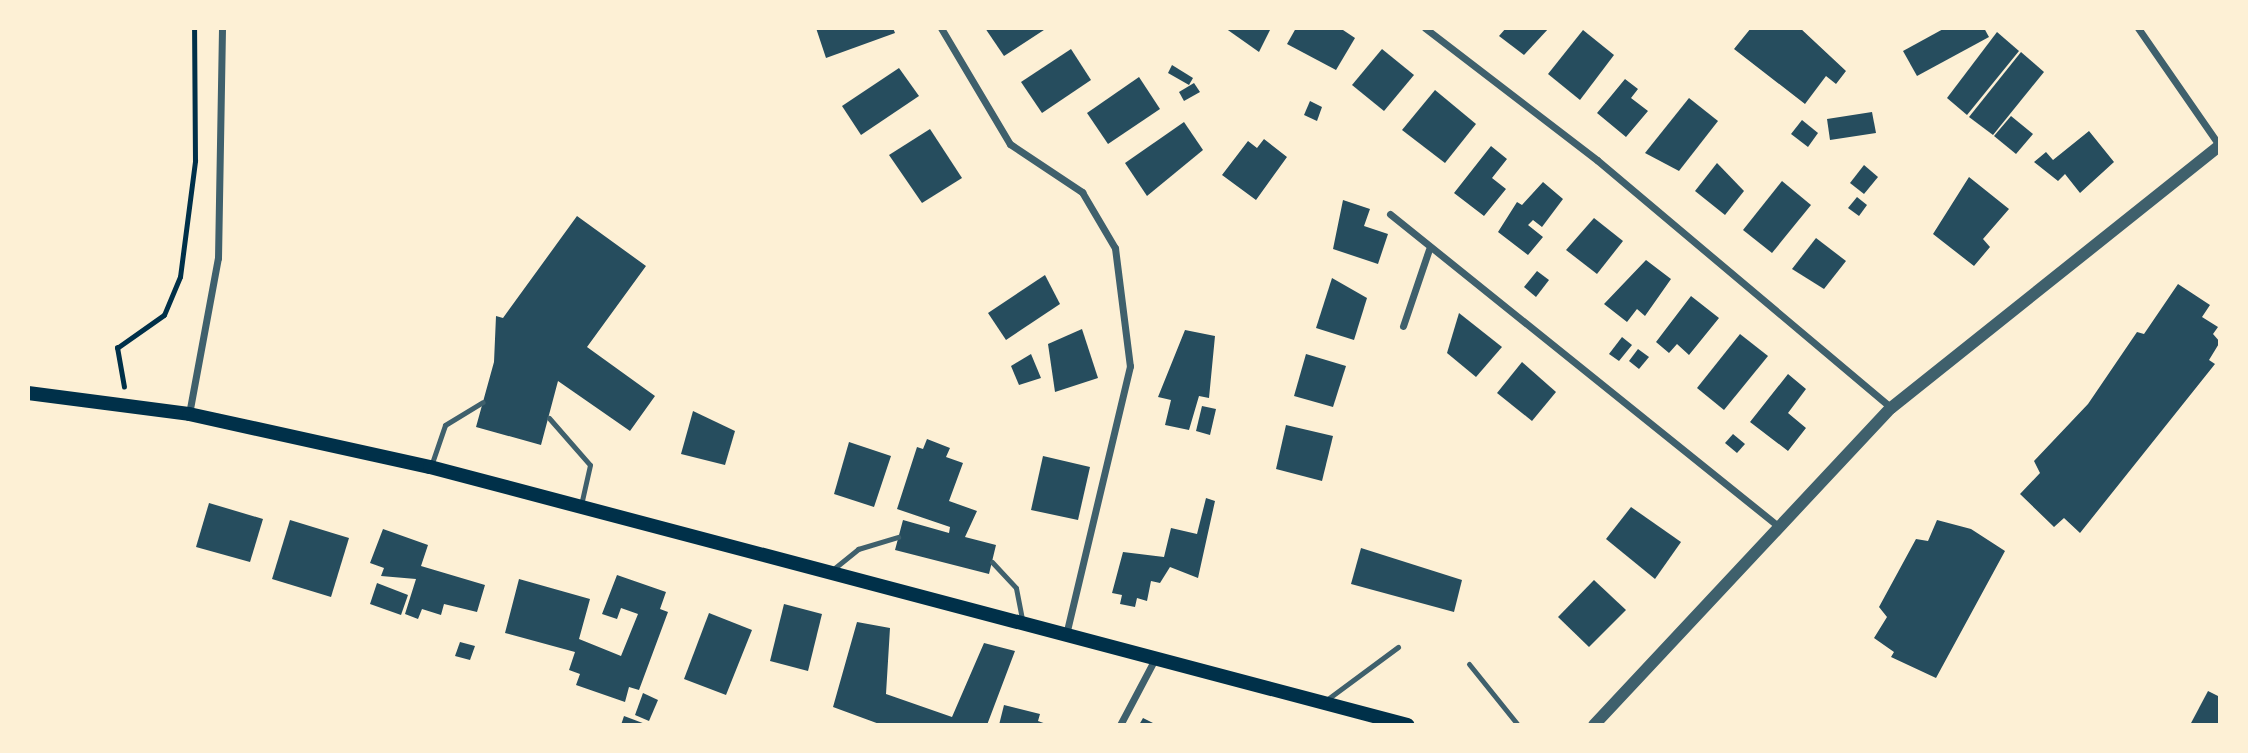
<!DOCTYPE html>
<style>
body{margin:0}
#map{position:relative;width:2248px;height:753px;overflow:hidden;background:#fdf0d5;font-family:Signika,sans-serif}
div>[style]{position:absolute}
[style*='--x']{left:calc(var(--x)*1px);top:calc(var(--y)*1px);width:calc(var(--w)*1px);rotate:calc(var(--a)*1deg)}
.building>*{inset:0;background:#264d5e}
.path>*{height:4.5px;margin:-2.25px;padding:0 2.25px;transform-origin:2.25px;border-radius:2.25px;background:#003049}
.service>*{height:5px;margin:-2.5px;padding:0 2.5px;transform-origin:2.5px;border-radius:2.5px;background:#3f606c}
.minor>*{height:7px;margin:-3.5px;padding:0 3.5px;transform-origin:3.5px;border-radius:3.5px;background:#3f606c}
.tertiary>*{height:12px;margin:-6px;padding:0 6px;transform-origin:6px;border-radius:6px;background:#3f606c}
.secondary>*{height:14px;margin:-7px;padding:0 7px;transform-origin:7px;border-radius:7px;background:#003049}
span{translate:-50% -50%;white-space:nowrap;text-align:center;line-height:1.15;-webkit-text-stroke:5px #fdf0d5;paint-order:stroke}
.frame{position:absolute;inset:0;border:30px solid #fdf0d5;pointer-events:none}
</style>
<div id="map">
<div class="building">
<i style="clip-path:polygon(816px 28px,893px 28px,895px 33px,826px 58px)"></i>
<i style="clip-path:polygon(985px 28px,1047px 28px,1004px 56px)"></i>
<i style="clip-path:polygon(1225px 28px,1271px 28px,1259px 52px)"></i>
<i style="clip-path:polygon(1296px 28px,1340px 28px,1355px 38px,1336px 70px,1287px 44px)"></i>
<i style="clip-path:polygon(1506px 28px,1549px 28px,1524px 55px,1499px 36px)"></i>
<i style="clip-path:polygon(1751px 28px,1800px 28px,1846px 71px,1836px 84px,1826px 76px,1805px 104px,1734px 49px)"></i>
<i style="clip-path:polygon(1945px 28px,1984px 28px,1989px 37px,1917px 76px,1903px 51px)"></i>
<i style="clip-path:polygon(1583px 30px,1614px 55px,1580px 100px,1548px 74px)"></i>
<i style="clip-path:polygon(1997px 32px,2019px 51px,1967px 115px,1947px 98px)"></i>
<i style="clip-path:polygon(1071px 49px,1091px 80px,1042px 113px,1021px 82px)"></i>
<i style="clip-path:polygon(1382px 49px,1414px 75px,1384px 111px,1352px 85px)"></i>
<i style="clip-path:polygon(2021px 52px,2044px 72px,1993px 135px,1969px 117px)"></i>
<i style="clip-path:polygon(1172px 65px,1193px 78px,1189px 85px,1168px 73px)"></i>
<i style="clip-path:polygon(899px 68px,919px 96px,861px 135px,842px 106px)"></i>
<i style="clip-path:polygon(1139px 77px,1160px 109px,1108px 144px,1087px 113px)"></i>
<i style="clip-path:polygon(1625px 79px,1638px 89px,1631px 98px,1648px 111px,1626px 137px,1597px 113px)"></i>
<i style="clip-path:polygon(1194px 83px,1200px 92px,1184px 101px,1179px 92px)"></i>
<i style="clip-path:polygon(1435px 90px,1476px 124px,1445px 163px,1402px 130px)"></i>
<i style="clip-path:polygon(1689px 98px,1718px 121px,1679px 171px,1645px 153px)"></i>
<i style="clip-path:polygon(1310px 101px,1322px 107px,1317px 121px,1304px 115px)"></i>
<i style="clip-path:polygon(1872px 112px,1876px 133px,1830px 140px,1827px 119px)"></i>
<i style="clip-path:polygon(2011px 116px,2033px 134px,2016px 154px,1994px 136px)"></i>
<i style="clip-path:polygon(1802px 120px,1818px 133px,1808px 147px,1791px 134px)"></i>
<i style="clip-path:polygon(1184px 122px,1203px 150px,1147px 196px,1125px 163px)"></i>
<i style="clip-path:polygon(930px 129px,962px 178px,922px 203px,889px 155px)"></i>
<i style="clip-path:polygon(2089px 131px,2114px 162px,2080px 193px,2065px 174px,2058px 181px,2034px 162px,2046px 152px,2053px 160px)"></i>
<i style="clip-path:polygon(1264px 139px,1287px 157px,1256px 200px,1222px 175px,1248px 141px,1257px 148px)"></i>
<i style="clip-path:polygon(1491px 146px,1507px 159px,1492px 178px,1506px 189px,1484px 216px,1454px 193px)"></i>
<i style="clip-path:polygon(1717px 163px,1744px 191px,1725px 215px,1695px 191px)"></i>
<i style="clip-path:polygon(1864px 165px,1878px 177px,1864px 194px,1850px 183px)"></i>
<i style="clip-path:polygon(1969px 177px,2009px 209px,1983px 239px,1990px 247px,1974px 266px,1933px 234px)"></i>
<i style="clip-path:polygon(1782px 181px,1811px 205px,1772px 253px,1743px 230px)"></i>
<i style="clip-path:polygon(1543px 182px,1563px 199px,1542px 227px,1533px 220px,1528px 225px,1543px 237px,1528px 255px,1498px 232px,1517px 202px,1522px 205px)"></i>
<i style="clip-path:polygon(1857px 197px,1867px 205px,1859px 216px,1848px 208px)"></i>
<i style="clip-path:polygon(1343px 200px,1370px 209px,1364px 226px,1388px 234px,1378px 264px,1333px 249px)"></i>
<i style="clip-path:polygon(577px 216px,646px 266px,587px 347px,655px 396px,630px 431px,558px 381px,541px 445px,476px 427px,494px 362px,496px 316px,503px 318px)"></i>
<i style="clip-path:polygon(1594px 218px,1623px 241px,1597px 274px,1566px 250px)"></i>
<i style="clip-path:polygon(1816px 238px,1846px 261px,1824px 289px,1792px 269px)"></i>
<i style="clip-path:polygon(1646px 260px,1671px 279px,1645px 316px,1637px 309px,1627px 322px,1604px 304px)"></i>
<i style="clip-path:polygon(1537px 271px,1549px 280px,1536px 297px,1524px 287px)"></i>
<i style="clip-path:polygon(1045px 275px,1060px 304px,1006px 340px,988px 313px)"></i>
<i style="clip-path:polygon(1332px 278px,1367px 298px,1354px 340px,1316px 328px)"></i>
<i style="clip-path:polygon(2178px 284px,2210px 305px,2202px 317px,2218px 327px,2213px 334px,2220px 342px,2209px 360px,2215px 364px,2080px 533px,2064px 518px,2054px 527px,2020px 494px,2040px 473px,2034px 461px,2088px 404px,2137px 332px,2144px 334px)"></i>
<i style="clip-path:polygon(1691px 296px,1719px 318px,1689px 355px,1677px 344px,1669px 353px,1656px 342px)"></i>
<i style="clip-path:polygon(1459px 313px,1502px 347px,1476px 377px,1447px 353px)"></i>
<i style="clip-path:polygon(1082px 329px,1098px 378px,1055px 392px,1048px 344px)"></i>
<i style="clip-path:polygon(1185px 330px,1215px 336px,1209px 398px,1199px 396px,1189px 430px,1165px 425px,1171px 400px,1158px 397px)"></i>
<i style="clip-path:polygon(1740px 334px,1768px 356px,1724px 410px,1697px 388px)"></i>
<i style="clip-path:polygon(1622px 337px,1632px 345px,1619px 361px,1609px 354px)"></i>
<i style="clip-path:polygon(1638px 349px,1649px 357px,1639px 369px,1629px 361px)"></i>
<i style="clip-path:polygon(1031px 354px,1041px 378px,1019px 385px,1011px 366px)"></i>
<i style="clip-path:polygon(1306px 354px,1346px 366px,1333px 407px,1294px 396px)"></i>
<i style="clip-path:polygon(1522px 362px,1556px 392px,1532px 421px,1497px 393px)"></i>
<i style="clip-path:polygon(1788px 374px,1806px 389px,1788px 413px,1806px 428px,1788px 451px,1750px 422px)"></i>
<i style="clip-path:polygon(1202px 406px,1216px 409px,1210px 435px,1196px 431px)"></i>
<i style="clip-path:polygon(693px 411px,735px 431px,725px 465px,681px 454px)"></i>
<i style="clip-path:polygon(1286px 425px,1333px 436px,1322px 481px,1276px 469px)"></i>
<i style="clip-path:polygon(1733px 434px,1745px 444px,1737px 453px,1725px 443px)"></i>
<i style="clip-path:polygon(927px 439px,950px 448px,946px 457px,963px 463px,949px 501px,977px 511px,965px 537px,996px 545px,989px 574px,895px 550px,903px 520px,949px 533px,950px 527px,897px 509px,917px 447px,923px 449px)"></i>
<i style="clip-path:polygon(849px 442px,891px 456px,874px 507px,834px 494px)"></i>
<i style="clip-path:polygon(1043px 456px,1090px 467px,1078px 520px,1031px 510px)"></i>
<i style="clip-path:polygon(1206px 498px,1215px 501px,1198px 578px,1170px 567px,1160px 583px,1151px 581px,1147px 601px,1137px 598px,1135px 607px,1120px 604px,1122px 595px,1112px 593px,1123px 552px,1164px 557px,1171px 528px,1197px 534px)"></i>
<i style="clip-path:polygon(209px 503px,263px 519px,250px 562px,196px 547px)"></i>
<i style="clip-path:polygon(1631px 507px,1681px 542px,1655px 579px,1606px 539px)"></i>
<i style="clip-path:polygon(290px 520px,349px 538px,331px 597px,272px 579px)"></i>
<i style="clip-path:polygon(1937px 520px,1971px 529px,2005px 551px,1936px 678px,1891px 657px,1894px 652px,1874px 638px,1887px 617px,1879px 607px,1916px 539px,1928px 541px)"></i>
<i style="clip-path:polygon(383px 529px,428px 545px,421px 566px,485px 585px,477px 612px,444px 604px,441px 615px,422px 609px,418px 619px,405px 614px,416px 579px,381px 576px,384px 568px,370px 563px)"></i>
<i style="clip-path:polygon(1361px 548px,1462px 580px,1454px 612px,1351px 584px)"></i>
<i style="clip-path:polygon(617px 575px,666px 592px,660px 609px,668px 612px,639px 690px,629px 687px,625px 702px,576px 685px,580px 674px,569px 670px,575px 652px,505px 633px,519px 579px,590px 599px,579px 639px,621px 656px,638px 614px,621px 608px,617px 619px,602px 614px)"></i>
<i style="clip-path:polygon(1594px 580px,1626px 610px,1589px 647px,1558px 617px)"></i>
<i style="clip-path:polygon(377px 583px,408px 595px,401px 615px,370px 604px)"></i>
<i style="clip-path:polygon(784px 604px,822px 614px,808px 671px,770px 661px)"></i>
<i style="clip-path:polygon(709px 613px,752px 630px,726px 695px,684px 679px)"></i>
<i style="clip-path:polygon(857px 622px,890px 628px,886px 694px,952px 717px,984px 643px,1015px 651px,987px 725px,882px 725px,833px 707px)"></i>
<i style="clip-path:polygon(460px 642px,475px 646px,470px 660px,455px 656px)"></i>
<i style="clip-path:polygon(2208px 691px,2220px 697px,2220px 725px,2190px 725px)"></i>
<i style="clip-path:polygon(643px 693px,658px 700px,649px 721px,635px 715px)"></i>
<i style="clip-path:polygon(1004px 705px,1040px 714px,1038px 721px,1049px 725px,999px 725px)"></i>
<i style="clip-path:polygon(624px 716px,648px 725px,621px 725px)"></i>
<i style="clip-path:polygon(1143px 718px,1157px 725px,1139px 725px)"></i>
</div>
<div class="path">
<i style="--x:124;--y:387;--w:40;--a:-100"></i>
<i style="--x:117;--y:348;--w:57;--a:-35.1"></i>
<i style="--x:164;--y:315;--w:41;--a:-67.2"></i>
<i style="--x:180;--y:277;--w:117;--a:-82.6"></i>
<i style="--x:195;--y:161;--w:133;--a:-90.4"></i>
</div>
<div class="service">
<i style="--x:549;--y:418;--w:62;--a:48.9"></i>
<i style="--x:590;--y:465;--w:41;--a:102.7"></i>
<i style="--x:431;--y:466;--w:43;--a:-71.1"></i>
<i style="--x:445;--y:425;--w:44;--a:-31.2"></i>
<i style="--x:992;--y:562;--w:35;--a:47"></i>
<i style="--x:1016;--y:588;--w:33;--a:79"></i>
<i style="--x:831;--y:571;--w:35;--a:-39"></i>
<i style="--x:858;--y:549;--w:42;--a:-16.7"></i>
<i style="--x:1469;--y:664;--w:78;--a:51.2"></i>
<i style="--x:1325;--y:701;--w:91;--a:-36.5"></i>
</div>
<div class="minor">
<i style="--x:941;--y:28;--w:135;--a:59.3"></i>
<i style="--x:1010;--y:144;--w:87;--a:33.7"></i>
<i style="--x:1082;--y:192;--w:65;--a:59.5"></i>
<i style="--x:1115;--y:248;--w:119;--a:82.8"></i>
<i style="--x:1130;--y:366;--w:277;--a:103.4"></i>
<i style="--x:1425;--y:28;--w:217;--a:37.5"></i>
<i style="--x:1597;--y:160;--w:385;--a:40.1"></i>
<i style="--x:2138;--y:28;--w:142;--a:55.3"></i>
<i style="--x:1390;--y:214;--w:498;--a:38.8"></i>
<i style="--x:1403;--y:326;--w:81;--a:-71.3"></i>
<i style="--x:189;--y:414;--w:159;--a:-79.5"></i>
<i style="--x:218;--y:258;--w:230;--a:-89"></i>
<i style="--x:1120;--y:725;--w:75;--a:-62.1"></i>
</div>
<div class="tertiary">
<i style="--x:1594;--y:725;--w:434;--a:-46.9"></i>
<i style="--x:1891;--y:408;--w:421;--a:-38.6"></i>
</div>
<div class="secondary">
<i style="--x:28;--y:393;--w:162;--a:7.4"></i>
<i style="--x:189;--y:414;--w:247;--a:12.4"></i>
<i style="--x:430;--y:467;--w:1011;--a:14.78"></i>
</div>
<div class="frame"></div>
</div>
